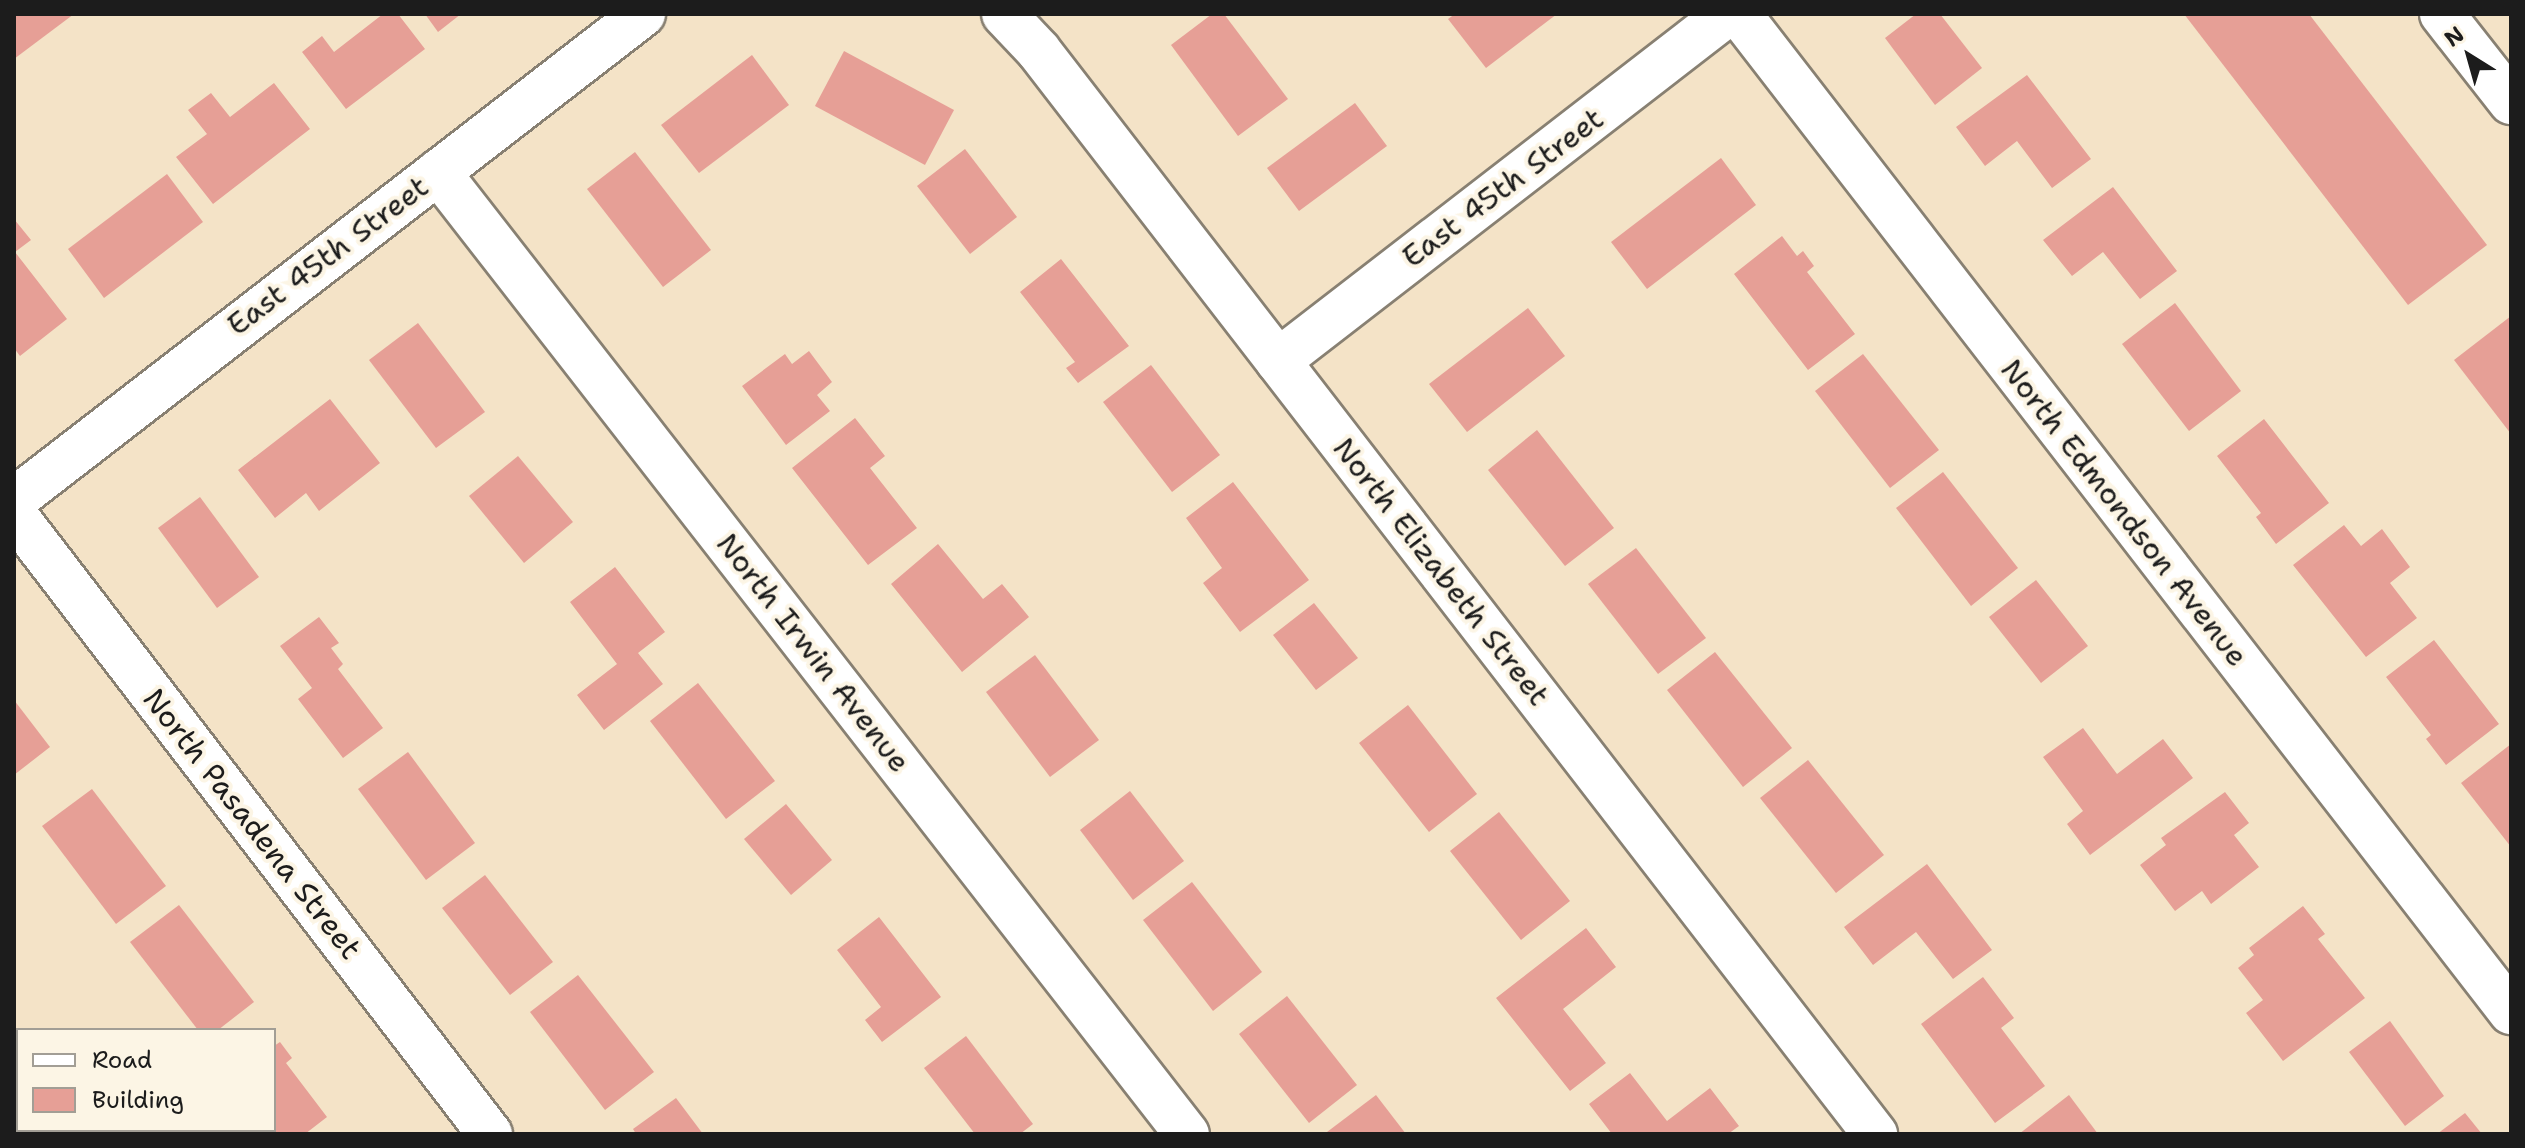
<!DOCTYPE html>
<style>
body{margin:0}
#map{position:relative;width:2525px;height:1148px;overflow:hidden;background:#f4e3c7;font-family:"Shantell Sans",sans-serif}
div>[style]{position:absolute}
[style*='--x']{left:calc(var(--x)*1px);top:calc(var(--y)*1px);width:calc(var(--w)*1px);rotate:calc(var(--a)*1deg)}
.building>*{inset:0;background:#e69f96}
.roads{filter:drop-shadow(2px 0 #888072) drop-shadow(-2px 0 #888072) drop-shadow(0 2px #888072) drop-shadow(0 -2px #888072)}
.minor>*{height:44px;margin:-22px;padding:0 22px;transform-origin:22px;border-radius:22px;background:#fff}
span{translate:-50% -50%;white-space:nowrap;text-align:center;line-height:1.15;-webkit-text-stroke:8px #fcf5e5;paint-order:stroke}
.street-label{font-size:30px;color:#1c1c1c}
.frame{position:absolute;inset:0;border:16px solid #1c1c1c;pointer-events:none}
.legend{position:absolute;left:16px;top:1028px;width:260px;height:104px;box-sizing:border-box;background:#fcf5e5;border:2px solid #a29e95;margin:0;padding:10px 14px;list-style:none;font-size:24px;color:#1c1c1c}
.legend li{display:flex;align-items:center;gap:16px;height:40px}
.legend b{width:40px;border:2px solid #a29e95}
.north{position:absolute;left:2429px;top:16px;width:80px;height:80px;-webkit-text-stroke:6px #fcf5e5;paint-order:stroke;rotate:323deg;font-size:22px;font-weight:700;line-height:32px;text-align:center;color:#1c1c1c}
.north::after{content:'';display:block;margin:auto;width:28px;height:36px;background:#1c1c1c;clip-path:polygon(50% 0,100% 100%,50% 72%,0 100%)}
</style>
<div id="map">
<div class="building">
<i style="clip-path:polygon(14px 14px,74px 14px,14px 59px)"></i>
<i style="clip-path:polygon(383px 14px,398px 14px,425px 49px,346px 109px,302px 52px,322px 36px,334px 52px)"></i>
<i style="clip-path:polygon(425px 14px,461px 14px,438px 32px)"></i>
<i style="clip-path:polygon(1212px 14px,1224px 14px,1288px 99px,1238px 136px,1171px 45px)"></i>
<i style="clip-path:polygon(1455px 14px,1557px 14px,1486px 68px,1448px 19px)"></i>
<i style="clip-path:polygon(1916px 14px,1940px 14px,1982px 68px,1935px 105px,1885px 38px)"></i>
<i style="clip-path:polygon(2184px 14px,2309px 14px,2487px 245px,2408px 305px)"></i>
<i style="clip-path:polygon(844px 51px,954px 110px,925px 165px,815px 106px)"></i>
<i style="clip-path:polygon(752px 55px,789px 105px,699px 173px,661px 125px)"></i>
<i style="clip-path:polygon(2027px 75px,2091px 159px,2052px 188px,2017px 141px,1985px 166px,1956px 127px)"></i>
<i style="clip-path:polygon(274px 83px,310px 129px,213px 204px,176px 157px,207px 134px,188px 110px,211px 93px,230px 117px)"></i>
<i style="clip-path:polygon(1355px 103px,1387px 146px,1299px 211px,1267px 168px)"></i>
<i style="clip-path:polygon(965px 149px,1017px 217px,970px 254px,917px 186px)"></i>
<i style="clip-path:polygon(635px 152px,711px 250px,663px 287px,587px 189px)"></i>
<i style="clip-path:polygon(1721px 158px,1756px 205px,1647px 289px,1611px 242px)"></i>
<i style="clip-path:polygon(167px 174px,203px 222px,104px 298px,68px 249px)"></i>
<i style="clip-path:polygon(2113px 187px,2177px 271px,2140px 299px,2103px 252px,2072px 276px,2043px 240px)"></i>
<i style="clip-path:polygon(14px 219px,31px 240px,15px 252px,67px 319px,20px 356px,14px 348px)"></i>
<i style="clip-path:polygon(1782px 236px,1797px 256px,1803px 251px,1814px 266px,1807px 272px,1855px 334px,1808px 370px,1734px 274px)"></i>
<i style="clip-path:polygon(1061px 259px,1129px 346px,1078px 383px,1066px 368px,1075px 362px,1020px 292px)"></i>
<i style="clip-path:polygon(2175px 303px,2241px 391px,2189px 431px,2122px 344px)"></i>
<i style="clip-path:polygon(1528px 308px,1565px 356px,1467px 432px,1429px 384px)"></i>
<i style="clip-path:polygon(2511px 316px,2511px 434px,2454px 360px)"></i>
<i style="clip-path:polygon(418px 323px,485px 412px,436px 448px,369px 360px)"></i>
<i style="clip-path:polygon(809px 351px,832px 382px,817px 395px,830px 411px,786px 445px,742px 386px,785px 354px,792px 364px)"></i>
<i style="clip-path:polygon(1863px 354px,1939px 450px,1890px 488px,1815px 391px)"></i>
<i style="clip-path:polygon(1151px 365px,1220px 455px,1172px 492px,1103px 402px)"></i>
<i style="clip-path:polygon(330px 399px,380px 463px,319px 511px,306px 493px,275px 518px,238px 470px)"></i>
<i style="clip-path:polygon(855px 418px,885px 456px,870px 468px,917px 528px,868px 565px,792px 468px)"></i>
<i style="clip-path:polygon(2264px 419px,2329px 503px,2276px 544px,2256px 517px,2261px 513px,2217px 456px)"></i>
<i style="clip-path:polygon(1537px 430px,1614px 528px,1565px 566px,1488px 470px)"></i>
<i style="clip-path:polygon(518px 456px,573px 522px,524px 563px,469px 496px)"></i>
<i style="clip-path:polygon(1943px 472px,2018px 568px,1971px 606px,1896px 508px)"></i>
<i style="clip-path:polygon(1233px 482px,1309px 580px,1240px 632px,1203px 583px,1222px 568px,1186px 518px)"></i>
<i style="clip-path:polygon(200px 497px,259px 577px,217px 608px,158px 528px)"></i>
<i style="clip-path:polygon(2344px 525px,2361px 546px,2382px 529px,2410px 567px,2390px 583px,2417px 618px,2366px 657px,2293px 565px)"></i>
<i style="clip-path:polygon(938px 544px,983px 599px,1002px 584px,1029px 617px,962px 672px,891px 584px)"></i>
<i style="clip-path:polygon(1636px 548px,1706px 638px,1658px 674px,1588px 584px)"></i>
<i style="clip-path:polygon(615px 567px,665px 632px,638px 653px,663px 684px,604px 730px,577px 695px,617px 664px,570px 602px)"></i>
<i style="clip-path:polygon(2036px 580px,2088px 646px,2041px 683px,1989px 617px)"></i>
<i style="clip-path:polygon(1314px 603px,1358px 658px,1316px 690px,1273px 635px)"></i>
<i style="clip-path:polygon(319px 617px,339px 643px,331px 648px,343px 664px,338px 669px,383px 728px,343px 758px,298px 699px,312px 688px,280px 646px)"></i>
<i style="clip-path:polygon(2434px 640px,2499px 724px,2446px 765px,2426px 739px,2431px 735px,2386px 677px)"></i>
<i style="clip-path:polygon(1715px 652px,1792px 748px,1743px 787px,1667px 690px)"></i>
<i style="clip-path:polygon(1035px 655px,1099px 740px,1050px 777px,986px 692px)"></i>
<i style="clip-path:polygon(698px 683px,775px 781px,726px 819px,650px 721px)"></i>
<i style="clip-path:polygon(14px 700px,50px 747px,14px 775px)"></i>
<i style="clip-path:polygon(1408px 705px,1477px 794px,1429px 832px,1359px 743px)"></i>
<i style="clip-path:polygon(2083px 728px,2117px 774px,2163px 739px,2193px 778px,2090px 855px,2067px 824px,2083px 811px,2043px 757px)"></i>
<i style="clip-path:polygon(2511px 744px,2511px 847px,2461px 783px)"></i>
<i style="clip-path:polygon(408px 752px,475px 843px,426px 880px,358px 789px)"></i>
<i style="clip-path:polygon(1808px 760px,1884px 855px,1836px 893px,1760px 798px)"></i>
<i style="clip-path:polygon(92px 789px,166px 886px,116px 924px,42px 826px)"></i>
<i style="clip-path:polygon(1130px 791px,1184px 861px,1133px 900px,1080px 830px)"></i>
<i style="clip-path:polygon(2225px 792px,2249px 823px,2234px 835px,2259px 867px,2211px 904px,2202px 891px,2175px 911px,2140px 865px,2166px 845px,2161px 838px)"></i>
<i style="clip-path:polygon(786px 804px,832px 860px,791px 895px,744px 839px)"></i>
<i style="clip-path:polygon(1499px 812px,1570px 901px,1521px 940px,1450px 851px)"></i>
<i style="clip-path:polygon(1927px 864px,1992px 950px,1953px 979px,1916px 932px,1873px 965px,1844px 927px)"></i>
<i style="clip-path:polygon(485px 875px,553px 962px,510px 995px,442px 908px)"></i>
<i style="clip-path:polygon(1192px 882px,1262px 972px,1213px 1011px,1143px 920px)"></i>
<i style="clip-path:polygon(179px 905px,254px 1002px,218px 1030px,198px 1030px,130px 942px)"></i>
<i style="clip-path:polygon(2303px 906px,2325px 934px,2318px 939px,2365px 998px,2283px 1061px,2246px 1013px,2263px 1000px,2238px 968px,2254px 955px,2249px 948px)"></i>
<i style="clip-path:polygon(879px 917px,941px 997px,882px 1042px,865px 1020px,881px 1007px,837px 950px)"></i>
<i style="clip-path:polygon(1586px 928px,1616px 967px,1563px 1009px,1606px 1063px,1570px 1091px,1496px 998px)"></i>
<i style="clip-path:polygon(578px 975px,654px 1072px,605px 1110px,530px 1012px)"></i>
<i style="clip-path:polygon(1983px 977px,2014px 1018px,2001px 1028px,2045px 1086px,1995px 1123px,1921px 1024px)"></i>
<i style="clip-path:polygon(1287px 996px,1357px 1085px,1309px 1123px,1239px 1034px)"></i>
<i style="clip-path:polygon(2390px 1021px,2444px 1096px,2405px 1126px,2349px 1052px)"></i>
<i style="clip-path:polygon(966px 1036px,1033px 1124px,1020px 1134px,975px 1134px,924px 1068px)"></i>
<i style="clip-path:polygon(280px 1042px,292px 1058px,286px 1063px,327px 1117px,305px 1134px,263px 1134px,260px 1130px,274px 1130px,274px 1046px)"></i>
<i style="clip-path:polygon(14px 1071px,18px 1076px,18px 1130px,35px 1130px,38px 1134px,14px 1134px)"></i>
<i style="clip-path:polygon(1630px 1073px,1667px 1121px,1710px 1088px,1739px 1126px,1728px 1134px,1612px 1134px,1589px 1104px)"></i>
<i style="clip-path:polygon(1376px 1095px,1406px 1134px,1329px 1134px,1327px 1132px)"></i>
<i style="clip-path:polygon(2069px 1095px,2098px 1134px,2019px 1134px)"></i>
<i style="clip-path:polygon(676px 1098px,703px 1134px,636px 1134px,633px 1129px)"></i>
<i style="clip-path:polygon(2465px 1113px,2482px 1134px,2437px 1134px)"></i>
</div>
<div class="roads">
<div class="minor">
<i style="--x:1004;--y:14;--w:50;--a:46.6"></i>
<i style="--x:1038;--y:50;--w:1370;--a:52.33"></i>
<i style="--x:1739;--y:14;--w:1262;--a:52.28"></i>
<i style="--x:2442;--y:14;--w:112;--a:51.9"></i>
<i style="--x:438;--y:172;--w:1219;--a:52.1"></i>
<i style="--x:1278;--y:361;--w:567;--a:-37.7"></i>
<i style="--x:14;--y:500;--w:795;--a:-37.69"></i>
<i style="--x:14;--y:514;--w:782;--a:52.49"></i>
</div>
</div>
<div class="street-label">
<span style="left:1503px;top:188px;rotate:-37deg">East 45th Street</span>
<span style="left:328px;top:256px;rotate:-37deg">East 45th Street</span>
<span style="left:2124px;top:513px;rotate:52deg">North Edmondson Avenue</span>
<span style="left:1441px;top:572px;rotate:52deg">North Elizabeth Street</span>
<span style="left:813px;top:653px;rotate:52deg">North Irwin Avenue</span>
<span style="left:252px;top:824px;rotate:52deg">North Pasadena Street</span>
</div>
<div class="frame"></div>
<ul class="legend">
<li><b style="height:10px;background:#fff"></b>Road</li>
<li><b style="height:22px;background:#e69f96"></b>Building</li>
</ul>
<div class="north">N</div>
</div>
